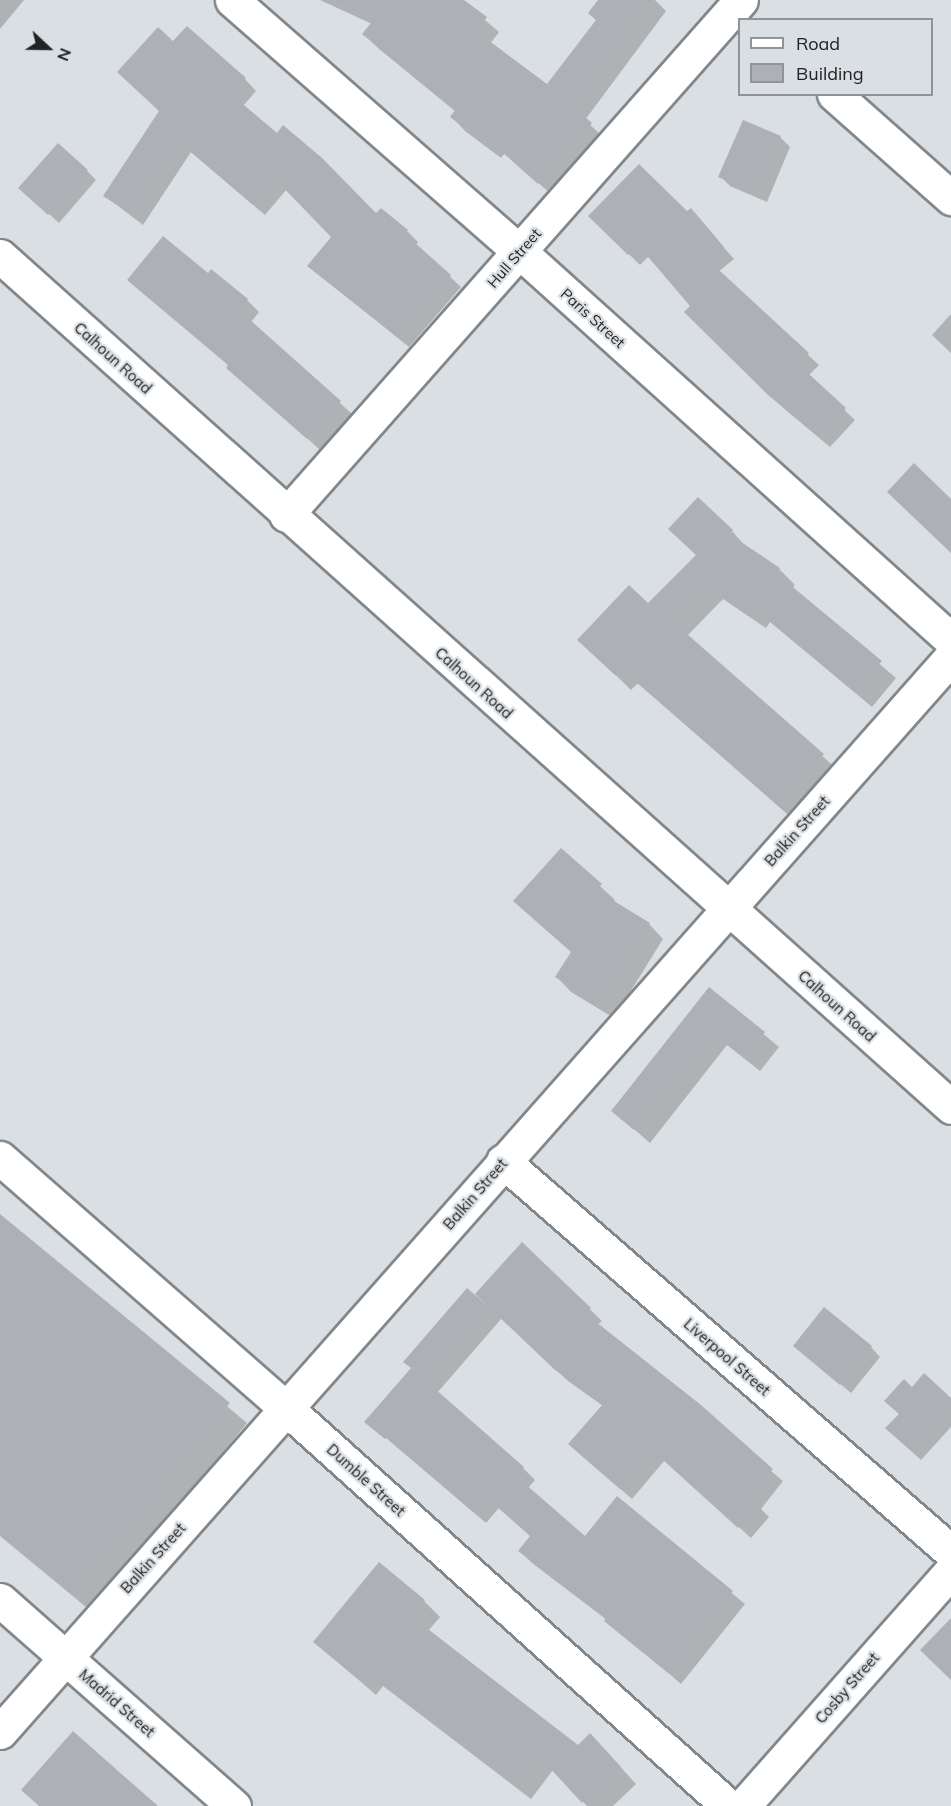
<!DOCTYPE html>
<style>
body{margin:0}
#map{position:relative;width:951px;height:1806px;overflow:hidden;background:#dadfe3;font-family:Mulish,sans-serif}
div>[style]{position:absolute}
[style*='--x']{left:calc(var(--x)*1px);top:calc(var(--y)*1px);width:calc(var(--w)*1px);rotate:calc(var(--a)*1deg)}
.shadow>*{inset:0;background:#0003}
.building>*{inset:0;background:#afb0b5}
.roads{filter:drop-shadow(2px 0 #82878b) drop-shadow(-2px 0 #82878b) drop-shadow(0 2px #82878b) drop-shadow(0 -2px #82878b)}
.minor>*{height:33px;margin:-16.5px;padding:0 16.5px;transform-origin:16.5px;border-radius:16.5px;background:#fff}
span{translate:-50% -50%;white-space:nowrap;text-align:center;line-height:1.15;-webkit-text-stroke:4.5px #dadfe3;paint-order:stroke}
.street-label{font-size:15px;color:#202224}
.legend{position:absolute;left:738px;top:18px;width:195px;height:78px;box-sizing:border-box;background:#dadfe3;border:2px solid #909397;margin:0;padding:8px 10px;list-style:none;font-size:18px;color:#202224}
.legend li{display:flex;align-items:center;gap:12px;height:30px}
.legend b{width:30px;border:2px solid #909397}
.north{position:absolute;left:18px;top:18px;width:60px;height:60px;-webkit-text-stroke:4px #dadfe3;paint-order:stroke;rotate:112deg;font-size:16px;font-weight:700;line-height:24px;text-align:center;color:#202224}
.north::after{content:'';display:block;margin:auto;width:21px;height:27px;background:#202224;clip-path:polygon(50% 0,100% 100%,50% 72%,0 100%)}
</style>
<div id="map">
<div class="shadow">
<i style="clip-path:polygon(0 0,24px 0,0 29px)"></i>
<i style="clip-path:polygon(320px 0,461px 0,499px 32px,490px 44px,547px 87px,597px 21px,600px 0,655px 0,666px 11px,585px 120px,604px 138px,553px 196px,505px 153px,501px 158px,465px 131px,452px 117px,456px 112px,378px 48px,364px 34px,372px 24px)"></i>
<i style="clip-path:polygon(173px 44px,245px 79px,256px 91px,243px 106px,377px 215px,407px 231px,418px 242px,416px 245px,461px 287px,409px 347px,309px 266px,333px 237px,287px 189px,265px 215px,191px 152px,143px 225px,105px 196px,160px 112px)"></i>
<i style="clip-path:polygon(744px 122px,781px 138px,790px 147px,767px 202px,730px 186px,720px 176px)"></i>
<i style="clip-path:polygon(87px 171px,96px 180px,59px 223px,30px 197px)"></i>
<i style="clip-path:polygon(691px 210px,734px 259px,718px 272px,819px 365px,808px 376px,855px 420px,830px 447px,781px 406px,649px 256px,640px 265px,590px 216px,687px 213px)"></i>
<i style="clip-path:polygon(208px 275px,247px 300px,259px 312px,251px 322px,352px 414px,320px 450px,229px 366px)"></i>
<i style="clip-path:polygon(951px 314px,951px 353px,932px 335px)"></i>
<i style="clip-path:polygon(732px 531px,746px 547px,779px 569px,795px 585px,792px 589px,896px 678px,872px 707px,770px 622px,766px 628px,723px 599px,687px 636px,838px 770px,795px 821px,638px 683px,631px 690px,595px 655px)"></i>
<i style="clip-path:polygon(561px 850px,615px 900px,613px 902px,649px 924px,663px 939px,614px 1018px,571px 992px,557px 977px,572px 953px)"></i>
<i style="clip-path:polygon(710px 989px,779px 1047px,760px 1071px,727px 1045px,650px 1143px,613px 1111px)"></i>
<i style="clip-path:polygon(0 1216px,247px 1423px,92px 1612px,0 1536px)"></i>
<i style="clip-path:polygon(522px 1244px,602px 1321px,597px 1325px,783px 1481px,761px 1509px,769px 1517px,751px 1538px,665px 1460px,632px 1499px,582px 1456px,603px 1406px,568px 1381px,502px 1318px,437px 1393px,523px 1468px,535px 1480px,528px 1488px,585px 1538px,617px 1498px,745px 1604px,681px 1684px,607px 1620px,532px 1563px,520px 1551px,532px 1537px,499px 1508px,486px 1523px,366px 1421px,486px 1306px)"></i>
<i style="clip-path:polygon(795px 1346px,871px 1347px,880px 1357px,851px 1393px)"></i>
<i style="clip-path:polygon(912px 1389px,951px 1400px,951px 1427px,921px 1460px,897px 1438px,900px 1414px)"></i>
<i style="clip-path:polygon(424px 1601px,440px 1617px,428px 1631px,578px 1747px,606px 1751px,636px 1784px,613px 1806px,587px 1806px,553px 1770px,531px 1799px,383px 1686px,376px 1695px,315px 1642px)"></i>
</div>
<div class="building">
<i style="clip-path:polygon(333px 0,464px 0,487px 17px,476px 31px,547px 84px,596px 20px,588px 13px,598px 0,650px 0,572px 106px,592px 123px,538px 184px,490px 141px,487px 145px,450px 117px,455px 110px,362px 34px,375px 18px)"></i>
<i style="clip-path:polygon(187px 26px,246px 78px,232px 95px,277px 133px,283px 125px,322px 158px,376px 213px,381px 208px,408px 230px,405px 234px,451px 275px,397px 337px,307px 266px,331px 237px,275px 179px,253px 205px,179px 142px,131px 214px,103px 196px,159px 111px,117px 72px,158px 27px,173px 41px)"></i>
<i style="clip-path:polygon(743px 120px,781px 136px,757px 193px,718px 177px)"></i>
<i style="clip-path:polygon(58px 143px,88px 170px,48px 215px,18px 188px)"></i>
<i style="clip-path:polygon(639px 164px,687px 211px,691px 208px,724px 247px,708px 260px,809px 353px,798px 364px,846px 408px,819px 437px,768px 395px,684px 312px,690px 306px,638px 245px,628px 255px,588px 216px)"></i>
<i style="clip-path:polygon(163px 236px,208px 273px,211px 269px,248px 299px,239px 310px,341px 401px,307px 439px,226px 368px,228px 365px,127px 280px)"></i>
<i style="clip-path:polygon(914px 463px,951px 499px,951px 553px,887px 492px)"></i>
<i style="clip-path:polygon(698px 497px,733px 530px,729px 534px,780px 568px,777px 574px,882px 661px,856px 692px,754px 608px,750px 614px,706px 585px,671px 620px,824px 754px,779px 806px,621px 669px,615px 675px,577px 640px,629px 585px,648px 603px,696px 555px,668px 529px)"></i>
<i style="clip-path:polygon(561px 848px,602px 884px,596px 890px,650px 923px,599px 1005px,555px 977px,571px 952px,513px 901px)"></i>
<i style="clip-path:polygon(709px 987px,765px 1032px,745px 1058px,711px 1031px,634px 1130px,611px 1111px)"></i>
<i style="clip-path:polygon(0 1214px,230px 1403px,73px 1594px,0 1534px)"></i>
<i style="clip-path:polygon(522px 1242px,591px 1308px,586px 1314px,701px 1405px,773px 1469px,750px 1497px,759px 1504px,738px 1528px,652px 1450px,620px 1489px,568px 1444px,603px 1404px,555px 1370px,475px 1294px)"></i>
<i style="clip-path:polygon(467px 1288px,489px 1307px,425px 1380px,524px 1467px,516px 1476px,585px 1536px,617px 1496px,733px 1591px,668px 1673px,604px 1621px,606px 1618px,518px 1551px,530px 1536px,486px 1497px,473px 1512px,387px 1437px,385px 1439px,364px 1422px,411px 1368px,403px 1362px)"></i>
<i style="clip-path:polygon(824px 1307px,872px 1346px,840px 1385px,793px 1346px)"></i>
<i style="clip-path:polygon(924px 1373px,951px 1398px,951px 1407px,911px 1451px,885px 1428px,899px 1414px,884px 1401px,904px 1379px,912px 1387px)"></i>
<i style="clip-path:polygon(379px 1562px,425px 1600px,411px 1616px,578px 1745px,590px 1733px,621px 1767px,582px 1803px,537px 1754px,514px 1784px,366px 1671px,359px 1680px,313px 1642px)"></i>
<i style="clip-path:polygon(951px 1618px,951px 1680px,920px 1650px)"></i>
<i style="clip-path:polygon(73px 1731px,117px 1770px,158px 1806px,39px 1806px,21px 1790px)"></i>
</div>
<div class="roads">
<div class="minor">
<i style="--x:232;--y:0;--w:381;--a:41.2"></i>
<i style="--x:519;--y:251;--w:581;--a:42"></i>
<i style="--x:834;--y:94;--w:157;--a:41.6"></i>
<i style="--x:0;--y:256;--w:1276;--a:41.82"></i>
<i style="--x:286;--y:515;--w:687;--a:-48.54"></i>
<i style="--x:0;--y:1158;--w:381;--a:41.2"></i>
<i style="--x:287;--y:1409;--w:593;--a:41.99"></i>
<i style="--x:503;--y:1161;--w:595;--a:41.11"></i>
<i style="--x:0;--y:1600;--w:312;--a:41.4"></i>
<i style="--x:0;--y:1732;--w:1435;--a:-48.5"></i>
<i style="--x:743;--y:1806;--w:314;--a:-48.5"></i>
</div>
</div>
<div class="street-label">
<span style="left:514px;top:258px;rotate:-49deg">Hull Street</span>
<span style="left:593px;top:318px;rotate:42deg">Paris Street</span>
<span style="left:113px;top:358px;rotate:42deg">Calhoun Road</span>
<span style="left:474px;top:683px;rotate:42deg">Calhoun Road</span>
<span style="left:797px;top:831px;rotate:-48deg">Balkin Street</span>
<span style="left:837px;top:1006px;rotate:42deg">Calhoun Road</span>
<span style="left:475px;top:1194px;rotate:-49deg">Balkin Street</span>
<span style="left:727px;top:1357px;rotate:41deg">Liverpool Street</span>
<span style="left:366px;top:1480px;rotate:42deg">Dumble Street</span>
<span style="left:153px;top:1558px;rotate:-48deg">Balkin Street</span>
<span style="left:847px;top:1688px;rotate:-49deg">Cosby Street</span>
<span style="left:117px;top:1703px;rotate:41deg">Madrid Street</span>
</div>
<ul class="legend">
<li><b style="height:8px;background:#fff"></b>Road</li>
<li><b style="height:16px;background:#afb0b5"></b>Building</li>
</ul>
<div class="north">N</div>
</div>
